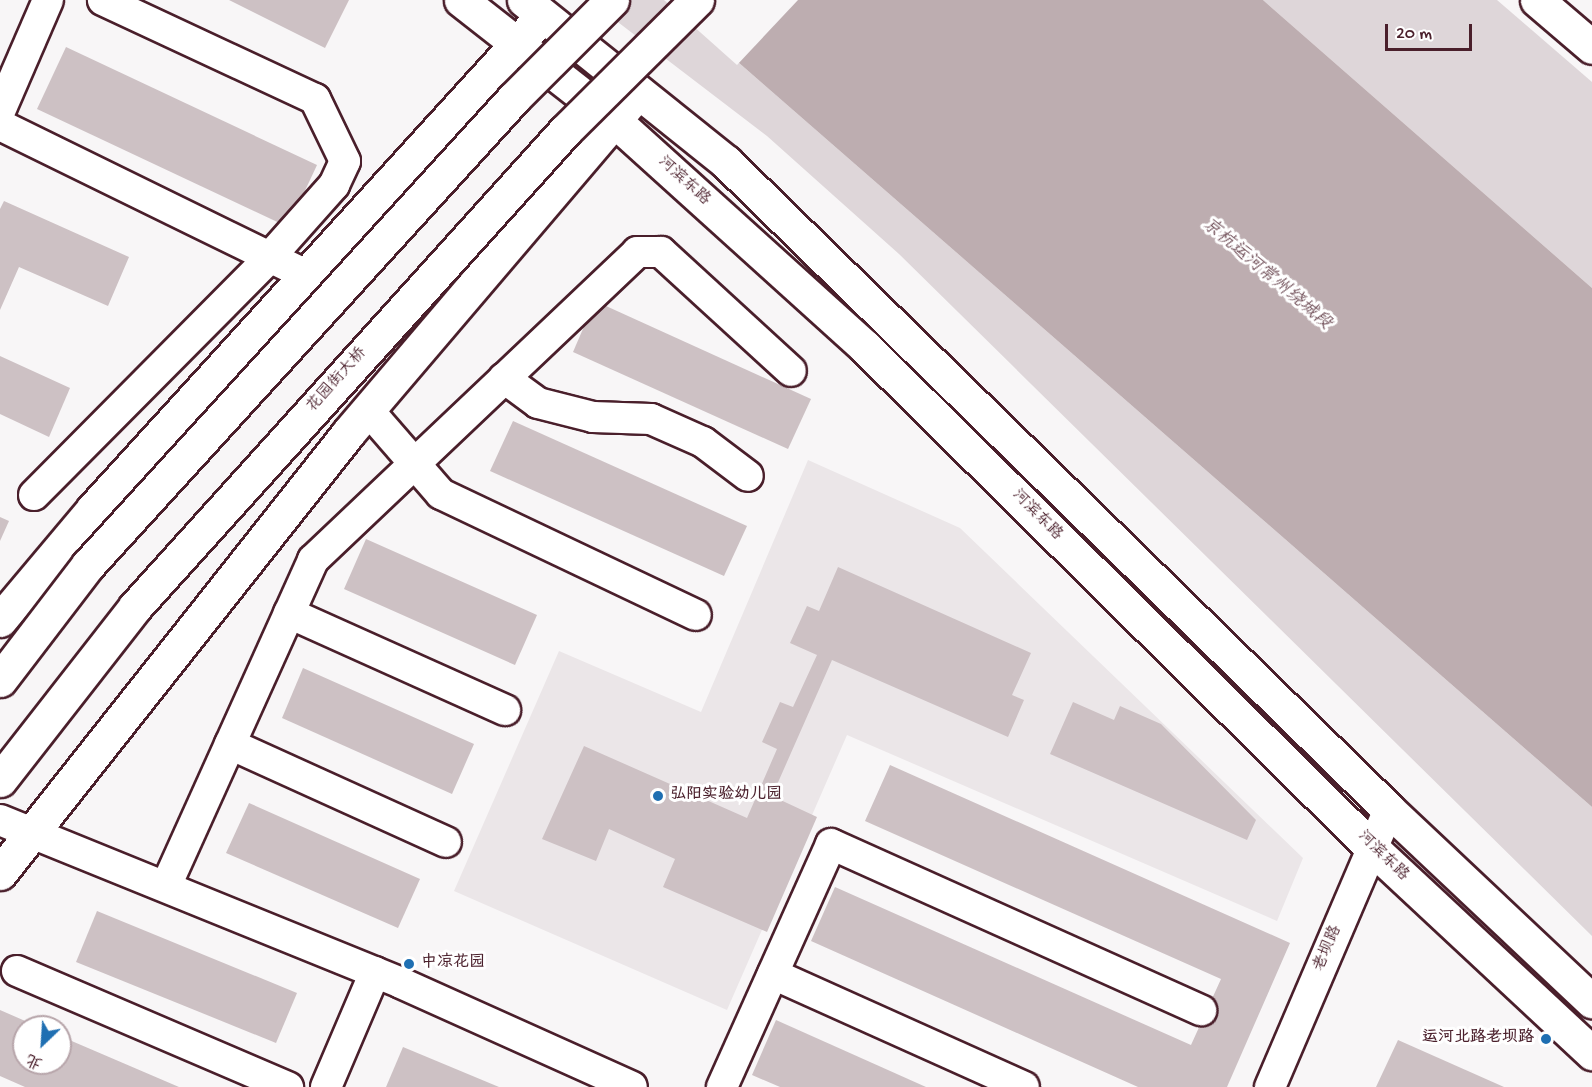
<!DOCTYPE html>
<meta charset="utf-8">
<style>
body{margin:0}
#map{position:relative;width:1592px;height:1087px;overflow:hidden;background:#f8f6f7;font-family:"Gochi Hand","LXGW WenKai TC",sans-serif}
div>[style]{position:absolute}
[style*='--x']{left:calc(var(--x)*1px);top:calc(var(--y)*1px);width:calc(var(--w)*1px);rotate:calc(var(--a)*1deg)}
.built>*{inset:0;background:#ebe6e8}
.green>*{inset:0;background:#ded6d9}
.water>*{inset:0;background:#bdadb0}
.pier>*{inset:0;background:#f8f6f7}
.building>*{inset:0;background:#cdc1c4}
.roads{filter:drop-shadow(2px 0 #4a1f2b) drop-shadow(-2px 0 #4a1f2b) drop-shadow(0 2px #4a1f2b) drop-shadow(0 -2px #4a1f2b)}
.minor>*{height:30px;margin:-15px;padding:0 15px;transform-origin:15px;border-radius:15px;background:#fff}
.major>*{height:33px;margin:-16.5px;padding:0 16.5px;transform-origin:16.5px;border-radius:16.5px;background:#fff}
.highway>*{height:33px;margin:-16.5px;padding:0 16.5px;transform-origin:16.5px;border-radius:16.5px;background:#fff}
.bridges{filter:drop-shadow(2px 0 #4a1f2b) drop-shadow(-2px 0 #4a1f2b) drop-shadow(0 2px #4a1f2b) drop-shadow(0 -2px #4a1f2b)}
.major-bridge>*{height:33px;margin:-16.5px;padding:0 16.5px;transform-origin:16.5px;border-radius:16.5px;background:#fff}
.dots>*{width:16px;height:16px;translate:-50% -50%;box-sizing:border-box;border:3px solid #fff;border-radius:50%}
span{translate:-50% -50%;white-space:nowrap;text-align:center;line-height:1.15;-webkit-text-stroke:6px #fff;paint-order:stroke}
.street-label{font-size:16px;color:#4a1f2b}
.poi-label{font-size:16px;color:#4a1f2b;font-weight:700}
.left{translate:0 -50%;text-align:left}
.right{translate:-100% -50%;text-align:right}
.water-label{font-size:18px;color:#72515a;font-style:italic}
.north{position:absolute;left:12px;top:1015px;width:60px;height:60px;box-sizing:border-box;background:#fff;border:2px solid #b7a5aa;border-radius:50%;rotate:205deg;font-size:16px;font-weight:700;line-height:24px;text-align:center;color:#4a1f2b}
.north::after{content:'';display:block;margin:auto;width:21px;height:27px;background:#1f6fb2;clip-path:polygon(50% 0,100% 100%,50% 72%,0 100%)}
.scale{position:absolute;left:1385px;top:24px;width:87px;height:27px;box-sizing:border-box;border:3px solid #4a1f2b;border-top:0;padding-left:8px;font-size:18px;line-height:21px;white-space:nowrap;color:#4a1f2b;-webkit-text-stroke:4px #fff;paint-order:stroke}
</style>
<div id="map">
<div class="built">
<i style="clip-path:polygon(808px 460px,960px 528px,1303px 858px,1277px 921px,847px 735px,727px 1010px,454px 891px,559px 651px,701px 712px)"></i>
</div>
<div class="green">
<i style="clip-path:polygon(589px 0,667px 0,1592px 807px,1592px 936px,899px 254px,767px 136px)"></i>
<i style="clip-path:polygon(1263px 0,1497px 0,1592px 82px,1592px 288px)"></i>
</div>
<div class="water">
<i style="clip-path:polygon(667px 0,1263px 0,1592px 288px,1592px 807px)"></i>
</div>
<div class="pier">
<i style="clip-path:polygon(664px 0,798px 0,737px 65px)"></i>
</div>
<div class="building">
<i style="clip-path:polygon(229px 0,349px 0,325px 48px)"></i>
<i style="clip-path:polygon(66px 47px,317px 165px,288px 227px,37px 109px)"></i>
<i style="clip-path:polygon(4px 201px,129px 257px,108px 306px,19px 267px,0 310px,0 209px)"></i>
<i style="clip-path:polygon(595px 301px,811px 399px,788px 449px,573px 352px)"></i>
<i style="clip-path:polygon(0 356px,70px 388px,49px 437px,0 414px)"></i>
<i style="clip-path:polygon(513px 421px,747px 526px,724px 576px,490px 471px)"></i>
<i style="clip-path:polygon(0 517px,9px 521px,0 541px)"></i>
<i style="clip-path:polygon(366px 539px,537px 615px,515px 665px,344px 589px)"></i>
<i style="clip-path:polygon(838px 567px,1031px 653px,1012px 695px,1024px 700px,1008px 737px,832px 660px,772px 796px,817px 817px,767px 932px,663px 887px,675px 859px,609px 829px,596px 861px,542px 839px,584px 746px,747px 818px,777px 749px,762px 742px,780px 702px,793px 707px,817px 655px,790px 643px,807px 606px,819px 611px)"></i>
<i style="clip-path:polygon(303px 668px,474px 744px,452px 794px,282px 718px)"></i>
<i style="clip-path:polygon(1073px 702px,1114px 720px,1120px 706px,1161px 724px,1256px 820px,1247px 840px,1050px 754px)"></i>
<i style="clip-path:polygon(890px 765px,1290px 943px,1227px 1087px,1138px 1087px,811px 941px,835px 887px,1191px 1045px,1221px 979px,865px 821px)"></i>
<i style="clip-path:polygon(249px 803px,420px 879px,398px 928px,226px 853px)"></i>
<i style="clip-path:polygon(97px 911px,297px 993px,276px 1043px,76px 962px)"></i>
<i style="clip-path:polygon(0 1010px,39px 1027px,24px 1027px,24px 1063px,60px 1063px,60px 1036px,179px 1087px,25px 1087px,0 1076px)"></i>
<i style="clip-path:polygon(776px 1020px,926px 1087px,780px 1087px,752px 1075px)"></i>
<i style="clip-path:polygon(1398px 1040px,1504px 1087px,1376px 1087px)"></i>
<i style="clip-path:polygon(403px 1047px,499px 1087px,386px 1087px)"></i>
</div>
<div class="roads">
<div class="minor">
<i style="--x:0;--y:111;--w:121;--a:-66.6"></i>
<i style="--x:0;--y:125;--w:341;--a:26.1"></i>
<i style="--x:504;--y:378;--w:42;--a:36.3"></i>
<i style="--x:538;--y:403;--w:57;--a:14.3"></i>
<i style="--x:593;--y:417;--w:58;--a:2"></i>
<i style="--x:651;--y:419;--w:57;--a:23.9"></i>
<i style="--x:703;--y:442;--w:56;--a:37.1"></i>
<i style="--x:368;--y:410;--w:111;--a:49"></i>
<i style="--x:441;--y:494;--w:282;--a:25.4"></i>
<i style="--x:34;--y:495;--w:334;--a:-45.2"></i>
<i style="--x:269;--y:258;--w:98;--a:-48.3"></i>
<i style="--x:334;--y:185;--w:26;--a:-65"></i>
<i style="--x:345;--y:161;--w:69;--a:-115.8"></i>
<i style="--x:315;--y:99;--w:234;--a:-155"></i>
<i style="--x:289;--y:613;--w:237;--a:24.2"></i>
<i style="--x:230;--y:744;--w:237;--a:24.4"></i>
<i style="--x:0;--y:820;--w:433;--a:22.1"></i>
<i style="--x:401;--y:983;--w:253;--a:24.2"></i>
<i style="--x:166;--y:886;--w:358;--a:-65.7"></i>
<i style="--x:313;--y:560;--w:447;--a:-43.5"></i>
<i style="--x:637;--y:252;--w:24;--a:0"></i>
<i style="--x:661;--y:252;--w:176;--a:42.5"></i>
<i style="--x:17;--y:971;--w:295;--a:23.2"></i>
<i style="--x:773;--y:974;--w:275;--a:24.2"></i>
<i style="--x:326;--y:1087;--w:125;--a:-66.9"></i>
<i style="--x:722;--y:1087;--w:266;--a:-65.8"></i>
<i style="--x:831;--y:844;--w:406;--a:24.2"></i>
<i style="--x:1270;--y:1087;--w:301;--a:-66.8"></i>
</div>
<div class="major">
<i style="--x:461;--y:0;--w:194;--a:38.1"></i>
<i style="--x:614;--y:120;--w:338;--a:42.1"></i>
<i style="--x:865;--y:347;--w:713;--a:44.66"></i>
<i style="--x:1372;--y:848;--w:301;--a:43"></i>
<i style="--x:524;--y:0;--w:259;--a:38.7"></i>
<i style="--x:726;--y:162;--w:927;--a:44.34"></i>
<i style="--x:1389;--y:810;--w:279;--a:43.3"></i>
<i style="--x:0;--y:620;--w:145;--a:-50"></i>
<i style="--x:93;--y:509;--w:652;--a:-47.67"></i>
<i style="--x:0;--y:873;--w:562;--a:-51.64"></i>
<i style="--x:349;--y:432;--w:432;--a:-49.6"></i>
</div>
<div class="highway">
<i style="--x:1537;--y:0;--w:72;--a:40.5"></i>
</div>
</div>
<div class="bridges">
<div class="major-bridge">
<i style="--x:0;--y:680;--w:145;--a:-52.6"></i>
<i style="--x:88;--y:565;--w:631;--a:-47.63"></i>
<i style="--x:513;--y:99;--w:140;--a:-45"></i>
<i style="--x:0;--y:780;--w:219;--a:-52"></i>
<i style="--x:135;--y:607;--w:641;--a:-47.91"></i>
<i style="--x:565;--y:131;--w:186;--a:-44.8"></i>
</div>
</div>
<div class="dots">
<i style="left:658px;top:796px;background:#1f6fb2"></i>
<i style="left:409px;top:964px;background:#1f6fb2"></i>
<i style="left:1546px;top:1039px;background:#1f6fb2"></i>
</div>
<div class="street-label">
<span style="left:683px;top:182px;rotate:42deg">河滨东路</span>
<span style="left:338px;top:381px;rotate:-48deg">花园街大桥</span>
<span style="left:1036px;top:516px;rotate:45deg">河滨东路</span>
<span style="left:1382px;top:857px;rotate:44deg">河滨东路</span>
<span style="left:1329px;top:949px;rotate:-67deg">老坝路</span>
</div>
<div class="poi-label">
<span class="left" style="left:670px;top:796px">弘阳实验幼儿园</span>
<span class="left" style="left:421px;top:964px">中凉花园</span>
<span class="right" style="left:1534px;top:1039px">运河北路老坝路</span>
</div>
<div class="water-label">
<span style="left:1266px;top:275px;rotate:40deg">京杭运河常州绕城段</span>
</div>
<div class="north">北</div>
<div class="scale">20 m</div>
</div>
